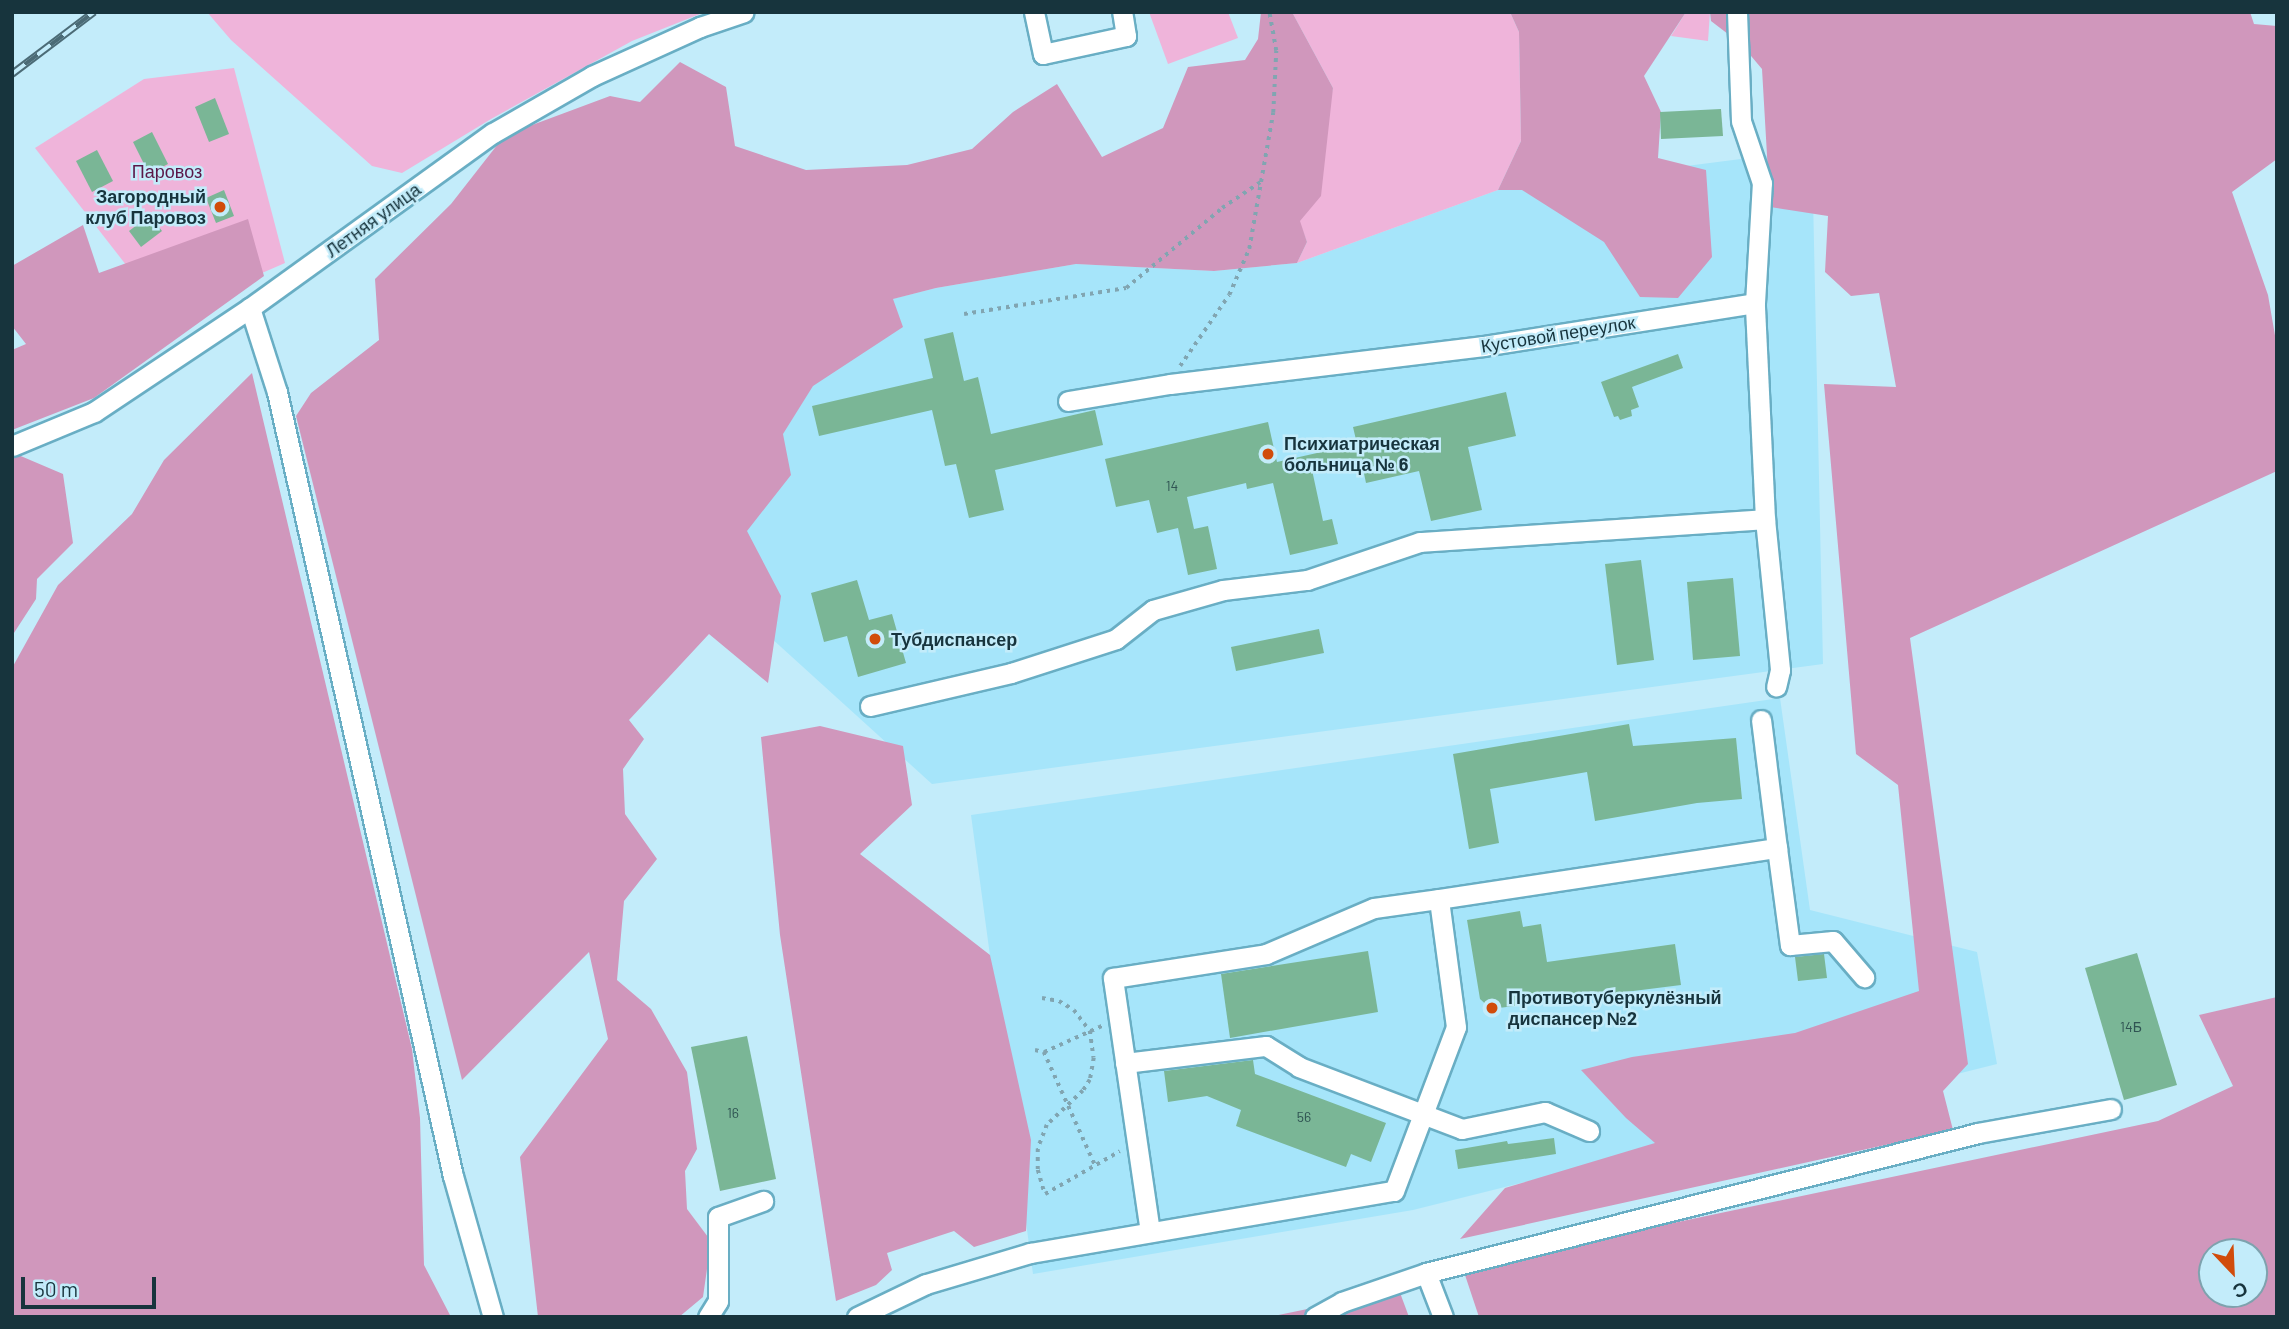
<!DOCTYPE html>
<meta charset="utf-8">
<style>
body{margin:0}
#map{position:relative;width:2289px;height:1329px;overflow:hidden;background:#c3ecfa;font-family:Barlow,sans-serif}
div>[style]{position:absolute}
[style*='--x']{left:calc(var(--x)*1px);top:calc(var(--y)*1px);width:calc(var(--w)*1px);rotate:calc(var(--a)*1deg)}
.built>*{inset:0;background:#a6e5fa}
.green>*{inset:0;background:#efb4da}
.forest>*{inset:0;background:#d097bc}
.building>*{inset:0;background:#7ab696}
.path>*{height:3.5px;margin-top:-1.75px;transform-origin:0;background:repeating-linear-gradient(90deg,#81a5b1 0 3.5px,transparent 0 8.5px)}
.roads{filter:drop-shadow(2px 0 #69aec4) drop-shadow(-2px 0 #69aec4) drop-shadow(0 2px #69aec4) drop-shadow(0 -2px #69aec4)}
.minor>*{height:19px;margin:-9.5px;padding:0 9.5px;transform-origin:9.5px;border-radius:9.5px;background:#fff}
.rail>*{height:8px;margin-top:-4px;transform-origin:0;background:repeating-linear-gradient(90deg,#c3ecfa 0 16px,#4b6b76 0 32px);box-sizing:border-box;border-block:2px solid #4b6b76}
.dots>*{width:19px;height:19px;translate:-50% -50%;box-sizing:border-box;border:4px solid #c3ecfa;border-radius:50%}
span{translate:-50% -50%;white-space:nowrap;text-align:center;line-height:1.15;-webkit-text-stroke:5px #c3ecfa;paint-order:stroke}
.number-label{font-size:14px;color:#305453}
.number-label span{-webkit-text-stroke-width:0}
.park-label{font-size:18px;color:#5a1748}
.poi-label{font-size:18px;color:#17343d;font-weight:700}
.right{translate:-100% -50%;text-align:right}
.left{translate:0 -50%;text-align:left}
.street-label{font-size:18px;color:#17343d}
.frame{position:absolute;inset:0;border:14px solid #17343d;pointer-events:none}
.north{position:absolute;left:2198px;top:1238px;width:70px;height:70px;box-sizing:border-box;background:#c3ecfa;border:2px solid #7ea2ae;border-radius:50%;rotate:157deg;font-size:19px;font-weight:700;line-height:28px;text-align:center;color:#17343d}
.north::after{content:'';display:block;margin:auto;width:24px;height:32px;background:#d14c0b;clip-path:polygon(50% 0,100% 100%,50% 72%,0 100%)}
.scale{position:absolute;left:21px;top:1277px;width:135px;height:32px;box-sizing:border-box;border:4px solid #17343d;border-top:0;padding-left:9px;font-size:21px;line-height:24px;white-space:nowrap;color:#17343d;-webkit-text-stroke:5px #c3ecfa;paint-order:stroke}
</style>
<div id="map">
<div class="built">
<i style="clip-path:polygon(1812px 150px,1823px 664px,932px 784px,739px 609px,694px 290px,892px 299px,936px 288px,1076px 264px,1214px 271px,1297px 263px,1498px 190px)"></i>
<i style="clip-path:polygon(1780px 698px,1810px 910px,1977px 952px,1997px 1064px,1413px 1210px,1033px 1274px,971px 815px)"></i>
</div>
<div class="green">
<i style="clip-path:polygon(207px 12px,705px 12px,632px 41px,491px 119px,402px 173px,372px 166px,231px 40px)"></i>
<i style="clip-path:polygon(1149px 12px,1228px 12px,1238px 38px,1168px 64px)"></i>
<i style="clip-path:polygon(1292px 12px,1510px 12px,1519px 32px,1521px 141px,1498px 190px,1297px 263px,1307px 242px,1299px 221px,1333px 88px)"></i>
<i style="clip-path:polygon(1686px 12px,1710px 12px,1708px 41px,1671px 36px)"></i>
<i style="clip-path:polygon(234px 68px,285px 263px,165px 315px,35px 148px,144px 79px)"></i>
</div>
<div class="forest">
<i style="clip-path:polygon(1261px 12px,1292px 12px,1333px 88px,1321px 196px,1300px 221px,1307px 242px,1297px 263px,1214px 271px,1076px 264px,936px 288px,893px 299px,903px 327px,813px 386px,783px 434px,791px 475px,747px 531px,781px 596px,768px 683px,709px 634px,629px 720px,644px 739px,623px 769px,625px 814px,657px 859px,624px 901px,617px 980px,651px 1009px,687px 1072px,697px 1149px,685px 1171px,687px 1209px,711px 1241px,703px 1297px,679px 1317px,538px 1317px,520px 1157px,608px 1039px,589px 952px,462px 1080px,296px 416px,311px 393px,379px 340px,375px 279px,451px 204px,505px 135px,610px 96px,640px 102px,680px 62px,726px 87px,735px 146px,806px 170px,907px 165px,972px 149px,1013px 112px,1057px 84px,1102px 157px,1163px 128px,1188px 67px,1245px 60px,1258px 39px)"></i>
<i style="clip-path:polygon(1510px 12px,1686px 12px,1644px 76px,1661px 112px,1658px 158px,1706px 170px,1712px 257px,1678px 298px,1640px 297px,1604px 242px,1522px 190px,1498px 190px,1521px 141px,1519px 32px)"></i>
<i style="clip-path:polygon(1710px 12px,2250px 12px,2254px 24px,2277px 26px,2277px 159px,2232px 192px,2268px 295px,2277px 347px,2277px 471px,1910px 638px,1968px 1064px,1943px 1091px,1953px 1130px,1460px 1239px,1505px 1188px,1655px 1143px,1626px 1118px,1581px 1070px,1632px 1057px,1795px 1033px,1919px 991px,1898px 785px,1856px 754px,1824px 384px,1896px 387px,1879px 293px,1851px 296px,1825px 272px,1828px 216px,1770px 207px,1762px 69px,1741px 44px,1711px 21px)"></i>
<i style="clip-path:polygon(248px 219px,264px 276px,94px 398px,12px 430px,12px 350px,26px 344px,12px 326px,12px 266px,83px 225px,99px 273px)"></i>
<i style="clip-path:polygon(252px 373px,412px 1049px,420px 1118px,424px 1265px,451px 1317px,12px 1317px,12px 668px,58px 585px,132px 514px,164px 460px)"></i>
<i style="clip-path:polygon(16px 454px,63px 474px,73px 543px,37px 579px,36px 599px,12px 636px,12px 456px)"></i>
<i style="clip-path:polygon(820px 726px,903px 746px,912px 805px,860px 854px,990px 955px,1031px 1140px,1026px 1231px,974px 1247px,954px 1231px,887px 1253px,892px 1270px,876px 1285px,836px 1301px,780px 935px,761px 737px)"></i>
<i style="clip-path:polygon(evenodd,2277px 997px,2277px 1317px,1479px 1317px,1464px 1272px,1540px 1251px,2158px 1121px,2233px 1086px,2199px 1015px,2277px 997px,2212px 1252px,2254px 1252px,2254px 1294px,2212px 1294px,2212px 1252px)"></i>
<i style="clip-path:polygon(1399px 1290px,1409px 1317px,1269px 1317px)"></i>
</div>
<div class="building">
<i style="clip-path:polygon(215px 98px,229px 134px,209px 142px,195px 107px)"></i>
<i style="clip-path:polygon(1721px 109px,1723px 136px,1661px 139px,1660px 112px)"></i>
<i style="clip-path:polygon(152px 132px,168px 164px,149px 174px,133px 142px)"></i>
<i style="clip-path:polygon(97px 150px,113px 181px,92px 192px,76px 161px)"></i>
<i style="clip-path:polygon(224px 190px,234px 216px,216px 223px,206px 198px)"></i>
<i style="clip-path:polygon(150px 215px,162px 231px,141px 247px,129px 231px)"></i>
<i style="clip-path:polygon(953px 332px,964px 381px,978px 377px,991px 434px,1095px 410px,1103px 445px,995px 470px,1004px 510px,969px 518px,956px 464px,945px 466px,932px 410px,819px 436px,812px 406px,933px 378px,924px 339px)"></i>
<i style="clip-path:polygon(1678px 354px,1683px 368px,1632px 387px,1639px 407px,1631px 410px,1632px 416px,1620px 420px,1618px 416px,1614px 417px,1601px 382px)"></i>
<i style="clip-path:polygon(1506px 392px,1516px 436px,1468px 447px,1482px 510px,1431px 521px,1419px 471px,1366px 483px,1361px 459px,1312px 470px,1323px 521px,1332px 519px,1338px 544px,1290px 555px,1273px 483px,1247px 489px,1246px 483px,1187px 497px,1194px 529px,1208px 526px,1217px 569px,1188px 575px,1178px 528px,1157px 533px,1149px 500px,1116px 507px,1105px 459px,1268px 422px,1277px 462px,1357px 444px,1353px 427px)"></i>
<i style="clip-path:polygon(1641px 560px,1654px 660px,1617px 665px,1605px 564px)"></i>
<i style="clip-path:polygon(1733px 578px,1740px 656px,1693px 660px,1687px 582px)"></i>
<i style="clip-path:polygon(857px 580px,869px 620px,892px 614px,906px 663px,858px 677px,847px 636px,824px 642px,811px 593px)"></i>
<i style="clip-path:polygon(1319px 629px,1324px 653px,1236px 671px,1231px 647px)"></i>
<i style="clip-path:polygon(1629px 724px,1633px 746px,1736px 738px,1742px 799px,1697px 803px,1595px 821px,1587px 772px,1490px 789px,1499px 843px,1469px 849px,1453px 754px)"></i>
<i style="clip-path:polygon(1520px 911px,1523px 927px,1541px 924px,1547px 962px,1675px 944px,1681px 985px,1491px 1009px,1480px 999px,1467px 920px)"></i>
<i style="clip-path:polygon(1368px 951px,1378px 1012px,1230px 1038px,1221px 974px)"></i>
<i style="clip-path:polygon(2137px 953px,2177px 1085px,2124px 1100px,2085px 968px)"></i>
<i style="clip-path:polygon(1824px 954px,1827px 978px,1798px 981px,1795px 957px)"></i>
<i style="clip-path:polygon(747px 1036px,776px 1179px,720px 1191px,691px 1047px)"></i>
<i style="clip-path:polygon(1253px 1060px,1255px 1074px,1386px 1123px,1371px 1162px,1351px 1154px,1346px 1167px,1236px 1126px,1241px 1110px,1207px 1096px,1168px 1102px,1164px 1071px)"></i>
<i style="clip-path:polygon(1554px 1138px,1556px 1154px,1458px 1169px,1455px 1150px,1507px 1141px,1508px 1144px)"></i>
</div>
<div class="path">
<i style="--x:964;--y:314;--w:164;--a:-9.1"></i>
<i style="--x:1126;--y:288;--w:125;--a:-39.8"></i>
<i style="--x:1222;--y:208;--w:48;--a:-34"></i>
<i style="--x:1180;--y:366;--w:86;--a:-55.4"></i>
<i style="--x:1229;--y:295;--w:50;--a:-66.5"></i>
<i style="--x:1249;--y:249;--w:138;--a:-80"></i>
<i style="--x:1273;--y:113;--w:62;--a:-87.2"></i>
<i style="--x:1276;--y:51;--w:40;--a:-100"></i>
<i style="--x:1042;--y:998;--w:17;--a:10"></i>
<i style="--x:1059;--y:1001;--w:17;--a:31"></i>
<i style="--x:1074;--y:1010;--w:26;--a:53"></i>
<i style="--x:1090;--y:1031;--w:27;--a:82"></i>
<i style="--x:1094;--y:1058;--w:22;--a:100"></i>
<i style="--x:1090;--y:1080;--w:13;--a:122"></i>
<i style="--x:1083;--y:1091;--w:50;--a:136.6"></i>
<i style="--x:1047;--y:1125;--w:26;--a:111"></i>
<i style="--x:1038;--y:1149;--w:21;--a:90"></i>
<i style="--x:1038;--y:1170;--w:25;--a:74"></i>
<i style="--x:1045;--y:1194;--w:86;--a:-29.8"></i>
<i style="--x:1035;--y:1050;--w:9;--a:13"></i>
<i style="--x:1044;--y:1052;--w:66;--a:-24.2"></i>
<i style="--x:1044;--y:1052;--w:124;--a:65.7"></i>
</div>
<div class="roads">
<div class="minor">
<i style="--x:1034;--y:12;--w:43;--a:77.9"></i>
<i style="--x:1043;--y:54;--w:85;--a:-12.2"></i>
<i style="--x:1126;--y:36;--w:24;--a:-99"></i>
<i style="--x:250;--y:308;--w:88;--a:72.2"></i>
<i style="--x:277;--y:392;--w:804;--a:77.35"></i>
<i style="--x:453;--y:1176;--w:147;--a:74.2"></i>
<i style="--x:1068;--y:401;--w:103;--a:-9.5"></i>
<i style="--x:1170;--y:384;--w:316;--a:-6.9"></i>
<i style="--x:1484;--y:346;--w:274;--a:-9"></i>
<i style="--x:1755;--y:303;--w:120;--a:-86.7"></i>
<i style="--x:1762;--y:183;--w:65;--a:-108.7"></i>
<i style="--x:1741;--y:121;--w:109;--a:-92.1"></i>
<i style="--x:12;--y:446;--w:89;--a:-22.5"></i>
<i style="--x:94;--y:412;--w:187;--a:-33.7"></i>
<i style="--x:250;--y:308;--w:299;--a:-35.8"></i>
<i style="--x:493;--y:133;--w:114;--a:-29.9"></i>
<i style="--x:592;--y:76;--w:119;--a:-24.4"></i>
<i style="--x:700;--y:27;--w:46;--a:-18.8"></i>
<i style="--x:1765;--y:519;--w:152;--a:84.3"></i>
<i style="--x:1780;--y:670;--w:17;--a:103"></i>
<i style="--x:870;--y:706;--w:145;--a:-13.2"></i>
<i style="--x:1011;--y:673;--w:110;--a:-17.9"></i>
<i style="--x:1116;--y:639;--w:47;--a:-38.1"></i>
<i style="--x:1153;--y:610;--w:73;--a:-15.9"></i>
<i style="--x:1223;--y:590;--w:85;--a:-6.8"></i>
<i style="--x:1307;--y:580;--w:119;--a:-18.6"></i>
<i style="--x:1420;--y:542;--w:346;--a:-3.8"></i>
<i style="--x:1765;--y:519;--w:216;--a:-92.7"></i>
<i style="--x:1777;--y:848;--w:98;--a:82.4"></i>
<i style="--x:1790;--y:945;--w:43;--a:-5.3"></i>
<i style="--x:1833;--y:941;--w:48;--a:49.3"></i>
<i style="--x:1125;--y:1063;--w:142;--a:-6.9"></i>
<i style="--x:1266;--y:1046;--w:39;--a:32"></i>
<i style="--x:1299;--y:1067;--w:174;--a:20.8"></i>
<i style="--x:1462;--y:1129;--w:85;--a:-11.6"></i>
<i style="--x:1545;--y:1112;--w:48;--a:23.4"></i>
<i style="--x:1150;--y:1232;--w:257;--a:-98.3"></i>
<i style="--x:1113;--y:978;--w:155;--a:-8.9"></i>
<i style="--x:1266;--y:954;--w:117;--a:-23.1"></i>
<i style="--x:1374;--y:908;--w:66;--a:-7.9"></i>
<i style="--x:1426;--y:1273;--w:47;--a:68.9"></i>
<i style="--x:708;--y:1317;--w:19;--a:-58"></i>
<i style="--x:718;--y:1301;--w:84;--a:-90"></i>
<i style="--x:718;--y:1217;--w:48;--a:-19.6"></i>
<i style="--x:857;--y:1317;--w:76;--a:-25.6"></i>
<i style="--x:926;--y:1284;--w:109;--a:-16.6"></i>
<i style="--x:1030;--y:1253;--w:369;--a:-9.7"></i>
<i style="--x:1394;--y:1191;--w:175;--a:-69.3"></i>
<i style="--x:1456;--y:1027;--w:129;--a:-97.6"></i>
<i style="--x:1439;--y:899;--w:342;--a:-8.6"></i>
<i style="--x:1777;--y:848;--w:129;--a:-97.1"></i>
<i style="--x:1315;--y:1317;--w:31;--a:-29"></i>
<i style="--x:1342;--y:1302;--w:89;--a:-19"></i>
<i style="--x:1426;--y:1273;--w:569;--a:-14.23"></i>
<i style="--x:1978;--y:1133;--w:135;--a:-10.2"></i>
</div>
</div>
<div class="rail">
<i style="--x:12;--y:74;--w:103;--a:-37.1"></i>
</div>
<div class="dots">
<i style="left:220px;top:207px;background:#d14c0b"></i>
<i style="left:1268px;top:454px;background:#d14c0b"></i>
<i style="left:875px;top:639px;background:#d14c0b"></i>
<i style="left:1492px;top:1008px;background:#d14c0b"></i>
</div>
<div class="number-label">
<span style="left:1172px;top:486px">14</span>
<span style="left:2131px;top:1027px">14Б</span>
<span style="left:733px;top:1113px">16</span>
<span style="left:1304px;top:1117px">56</span>
</div>
<div class="park-label">
<span style="left:167px;top:171px">Паровоз</span>
</div>
<div class="poi-label">
<span class="right" style="left:206px;top:207px">Загородный<br>клуб Паровоз</span>
<span class="left" style="left:1284px;top:454px">Психиатрическая<br>больница № 6</span>
<span class="left" style="left:891px;top:639px">Тубдиспансер</span>
<span class="left" style="left:1508px;top:1008px">Противотуберкулёзный<br>диспансер №2</span>
</div>
<div class="street-label">
<span style="left:373px;top:220px;rotate:-36deg">Летняя улица</span>
<span style="left:1558px;top:334px;rotate:-9deg">Кустовой переулок</span>
</div>
<div class="frame"></div>
<div class="north">С</div>
<div class="scale">50 m</div>
</div>
